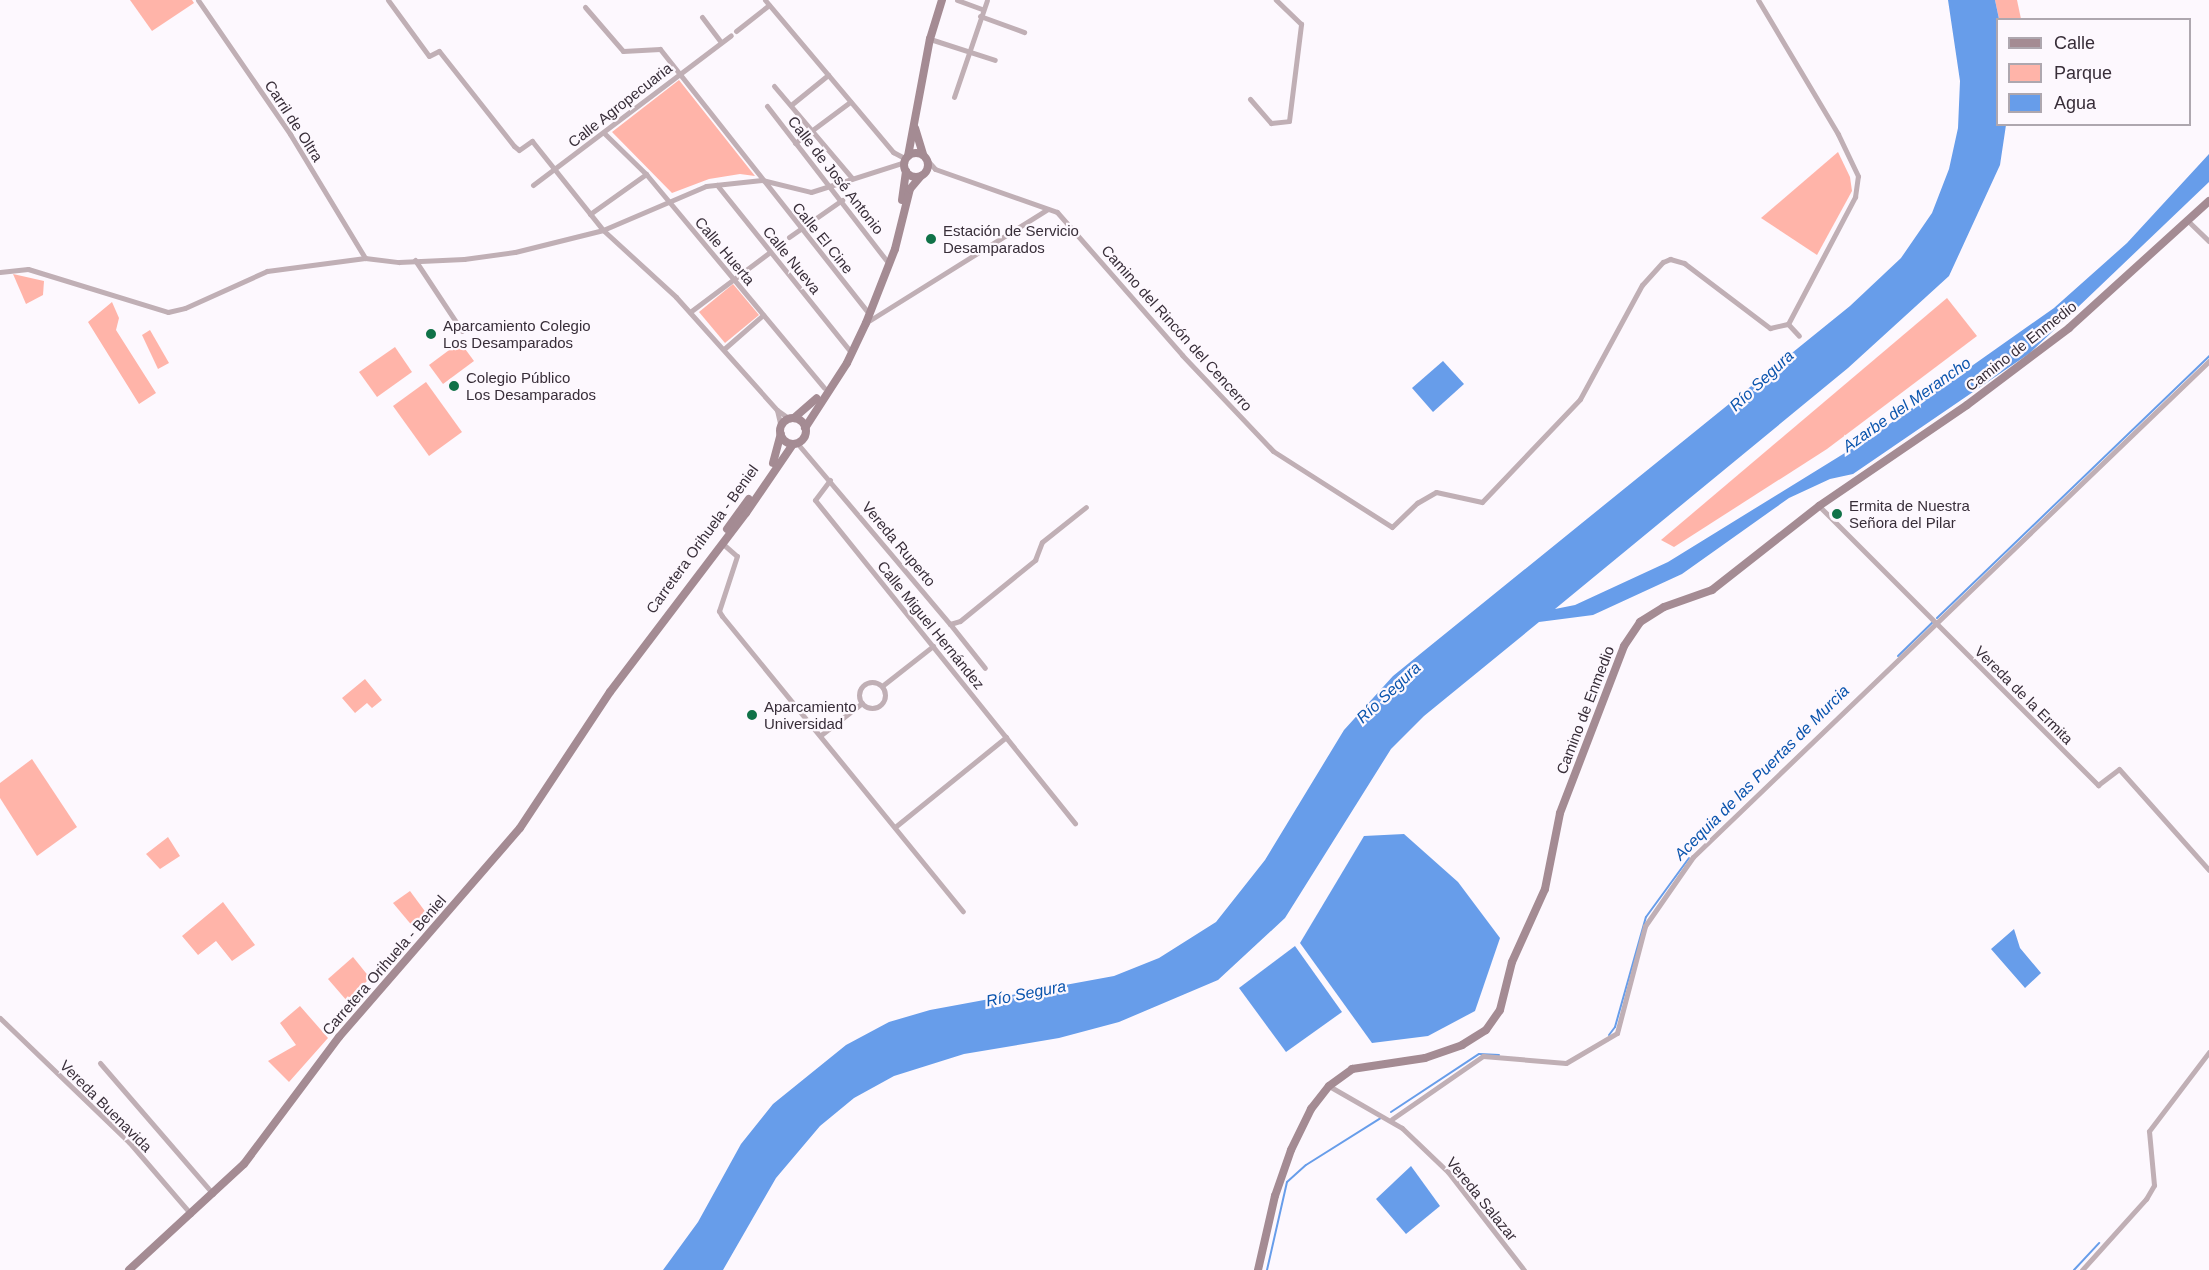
<!DOCTYPE html>
<meta charset="utf-8">
<style>
body{margin:0}
#map{position:relative;width:2209px;height:1270px;overflow:hidden;background:#fdf8fe;font-family:Helvetica,sans-serif}
div>[style]{position:absolute}
[style*='--x']{left:calc(var(--x)*1px);top:calc(var(--y)*1px);width:calc(var(--w)*1px);rotate:calc(var(--a)*1deg)}
.green>*{inset:0;background:#ffb4a9}
.water>*{inset:0;background:#679dea}
.stream>*{height:2px;margin:-1px;padding:0 1px;transform-origin:1px;border-radius:1px;background:#679dea}
.street>*{height:5px;margin:-2.5px;padding:0 2.5px;transform-origin:2.5px;border-radius:2.5px;background:#c0afb5}
.street>.ring{margin:-2.5px;padding:0;box-sizing:content-box;background:none;border:5px solid #c0afb5;border-radius:50%}
.secondary>*{height:8px;margin:-4px;padding:0 4px;transform-origin:4px;border-radius:4px;background:#a48b93}
.secondary>.ring{margin:-4px;padding:0;box-sizing:content-box;background:none;border:8px solid #a48b93;border-radius:50%}
.dots>*{width:16px;height:16px;translate:-50% -50%;box-sizing:border-box;border:3px solid #fdf8fe;border-radius:50%}
span{translate:-50% -50%;white-space:nowrap;text-align:center;line-height:1.15;-webkit-text-stroke:4.5px #fdf8fe;paint-order:stroke}
.street-label{font-size:15px;color:#382e39}
.poi-label{font-size:15px;color:#382e39}
.left{translate:0 -50%;text-align:left}
.water-label{font-size:16px;color:#0a54ad;font-style:italic}
.legend{position:absolute;left:1996px;top:18px;width:195px;height:108px;box-sizing:border-box;background:#fdf8fe;border:2px solid #aea7af;margin:0;padding:8px 10px;list-style:none;font-size:18px;color:#382e39}
.legend li{display:flex;align-items:center;gap:12px;height:30px}
.legend b{width:30px;border:2px solid #aea7af}
</style>
<div id="map">
<div class="green">
<i style="clip-path:polygon(130px 0,192px 0,194px 3px,152px 31px)"></i>
<i style="clip-path:polygon(1995px 0,2017px 0,2021px 19px,1999px 19px)"></i>
<i style="clip-path:polygon(679px 80px,755px 176px,740px 174px,709px 179px,672px 193px,612px 132px)"></i>
<i style="clip-path:polygon(1838px 152px,1850px 177px,1852px 191px,1817px 255px,1761px 218px)"></i>
<i style="clip-path:polygon(13px 274px,44px 281px,43px 295px,26px 304px)"></i>
<i style="clip-path:polygon(733px 284px,759px 315px,725px 343px,699px 312px)"></i>
<i style="clip-path:polygon(1947px 298px,1977px 336px,1827px 449px,1674px 547px,1661px 540px)"></i>
<i style="clip-path:polygon(112px 302px,119px 318px,116px 330px,156px 393px,139px 404px,88px 322px)"></i>
<i style="clip-path:polygon(150px 330px,169px 363px,158px 369px,142px 335px)"></i>
<i style="clip-path:polygon(460px 342px,474px 361px,443px 384px,429px 365px)"></i>
<i style="clip-path:polygon(395px 347px,412px 372px,377px 397px,359px 372px)"></i>
<i style="clip-path:polygon(426px 382px,462px 432px,429px 456px,393px 406px)"></i>
<i style="clip-path:polygon(365px 679px,382px 700px,372px 708px,367px 703px,355px 713px,342px 698px)"></i>
<i style="clip-path:polygon(32px 759px,77px 827px,37px 856px,0 798px,0 783px)"></i>
<i style="clip-path:polygon(168px 837px,180px 856px,160px 869px,146px 854px)"></i>
<i style="clip-path:polygon(410px 891px,427px 914px,414px 928px,393px 903px)"></i>
<i style="clip-path:polygon(223px 902px,255px 945px,232px 961px,216px 941px,198px 955px,182px 936px)"></i>
<i style="clip-path:polygon(353px 957px,370px 978px,347px 1001px,328px 979px)"></i>
<i style="clip-path:polygon(300px 1006px,328px 1038px,289px 1082px,268px 1061px,296px 1045px,280px 1023px)"></i>
</div>
<div class="water">
<i style="clip-path:polygon(1948px 0,1995px 0,1999px 19px,1998px 124px,2006px 125px,2000px 165px,1949px 276px,1848px 368px,1555px 609px,1575px 605px,1668px 562px,1874px 435px,2054px 308px,2127px 243px,2209px 154px,2209px 182px,2030px 353px,1853px 474px,1830px 479px,1789px 498px,1682px 574px,1593px 615px,1539px 622px,1424px 716px,1391px 749px,1285px 918px,1218px 980px,1119px 1022px,1059px 1038px,964px 1054px,894px 1076px,854px 1098px,820px 1126px,776px 1178px,723px 1270px,663px 1270px,698px 1222px,741px 1144px,773px 1104px,846px 1045px,889px 1022px,930px 1010px,1114px 976px,1159px 958px,1216px 922px,1265px 860px,1344px 730px,1393px 676px,1850px 306px,1901px 258px,1932px 213px,1949px 169px,1958px 128px,1960px 81px)"></i>
<i style="clip-path:polygon(1443px 361px,1464px 384px,1433px 412px,1412px 388px)"></i>
<i style="clip-path:polygon(1404px 834px,1458px 882px,1500px 938px,1475px 1011px,1428px 1036px,1372px 1043px,1300px 943px,1364px 836px)"></i>
<i style="clip-path:polygon(2014px 929px,2020px 948px,2041px 973px,2025px 988px,1991px 949px)"></i>
<i style="clip-path:polygon(1295px 946px,1342px 1012px,1286px 1052px,1239px 988px)"></i>
<i style="clip-path:polygon(1411px 1166px,1440px 1206px,1406px 1234px,1376px 1199px)"></i>
</div>
<div class="stream">
<i style="--x:1937;--y:618;--w:378;--a:-43.9"></i>
<i style="--x:1898;--y:656;--w:49;--a:-44.2"></i>
<i style="--x:1609;--y:1035;--w:10;--a:-53"></i>
<i style="--x:1615;--y:1027;--w:114;--a:-74.3"></i>
<i style="--x:1646;--y:917;--w:73;--a:-53.9"></i>
<i style="--x:1391;--y:1112;--w:105;--a:-33.4"></i>
<i style="--x:1479;--y:1054;--w:20;--a:3"></i>
<i style="--x:1267;--y:1270;--w:90;--a:-77.2"></i>
<i style="--x:1287;--y:1182;--w:25;--a:-42"></i>
<i style="--x:1306;--y:1165;--w:89;--a:-32.1"></i>
<i style="--x:2074;--y:1270;--w:37;--a:-47"></i>
</div>
<div class="street">
<i style="--x:198;--y:0;--w:163;--a:55.5"></i>
<i style="--x:290;--y:134;--w:145;--a:58.8"></i>
<i style="--x:388;--y:0;--w:69;--a:53.8"></i>
<i style="--x:429;--y:56;--w:11;--a:-27"></i>
<i style="--x:439;--y:51;--w:121;--a:51.7"></i>
<i style="--x:514;--y:146;--w:6;--a:39"></i>
<i style="--x:519;--y:150;--w:16;--a:-35"></i>
<i style="--x:532;--y:141;--w:114;--a:51.4"></i>
<i style="--x:603;--y:230;--w:99;--a:42.5"></i>
<i style="--x:676;--y:297;--w:152;--a:48.2"></i>
<i style="--x:777;--y:410;--w:16;--a:35"></i>
<i style="--x:765;--y:0;--w:199;--a:49.9"></i>
<i style="--x:893;--y:152;--w:15;--a:28"></i>
<i style="--x:957;--y:0;--w:27;--a:20"></i>
<i style="--x:585;--y:7;--w:58;--a:49.2"></i>
<i style="--x:623;--y:51;--w:37;--a:-3"></i>
<i style="--x:660;--y:49;--w:333;--a:51.7"></i>
<i style="--x:980;--y:16;--w:47;--a:20"></i>
<i style="--x:702;--y:17;--w:31;--a:53"></i>
<i style="--x:736;--y:31;--w:42;--a:-38.2"></i>
<i style="--x:930;--y:39;--w:68;--a:17.9"></i>
<i style="--x:774;--y:86;--w:121;--a:49.7"></i>
<i style="--x:954;--y:97;--w:102;--a:-71.2"></i>
<i style="--x:1250;--y:99;--w:32;--a:49"></i>
<i style="--x:1271;--y:123;--w:18;--a:-6"></i>
<i style="--x:1289;--y:121;--w:98;--a:-82.9"></i>
<i style="--x:1301;--y:24;--w:35;--a:-136"></i>
<i style="--x:791;--y:105;--w:48;--a:-39"></i>
<i style="--x:767;--y:106;--w:195;--a:52.3"></i>
<i style="--x:604;--y:133;--w:59;--a:44.3"></i>
<i style="--x:646;--y:174;--w:278;--a:50.2"></i>
<i style="--x:795;--y:143;--w:69;--a:-36.7"></i>
<i style="--x:927;--y:160;--w:12;--a:48"></i>
<i style="--x:935;--y:169;--w:129;--a:19.4"></i>
<i style="--x:1057;--y:212;--w:190;--a:48.8"></i>
<i style="--x:1182;--y:355;--w:132;--a:46.5"></i>
<i style="--x:1273;--y:451;--w:141;--a:32.6"></i>
<i style="--x:1392;--y:527;--w:35;--a:-44"></i>
<i style="--x:1417;--y:503;--w:22;--a:-30"></i>
<i style="--x:1436;--y:492;--w:47;--a:12.3"></i>
<i style="--x:1482;--y:502;--w:142;--a:-46.4"></i>
<i style="--x:1580;--y:399;--w:130;--a:-61.5"></i>
<i style="--x:1642;--y:285;--w:31;--a:-48"></i>
<i style="--x:1663;--y:262;--w:8;--a:-23"></i>
<i style="--x:1670;--y:259;--w:15;--a:16"></i>
<i style="--x:1684;--y:263;--w:108;--a:37.1"></i>
<i style="--x:1770;--y:328;--w:18;--a:-13"></i>
<i style="--x:1788;--y:324;--w:144;--a:-62.2"></i>
<i style="--x:1855;--y:197;--w:21;--a:-82"></i>
<i style="--x:1858;--y:176;--w:47;--a:-115.5"></i>
<i style="--x:1838;--y:134;--w:156;--a:-120.8"></i>
<i style="--x:533;--y:185;--w:248;--a:-37.1"></i>
<i style="--x:717;--y:185;--w:211;--a:51.3"></i>
<i style="--x:590;--y:214;--w:69;--a:-35.5"></i>
<i style="--x:2188;--y:221;--w:29;--a:44"></i>
<i style="--x:789;--y:237;--w:65;--a:-34.9"></i>
<i style="--x:415;--y:260;--w:85;--a:56.5"></i>
<i style="--x:0;--y:272;--w:28;--a:-6"></i>
<i style="--x:28;--y:269;--w:146;--a:17.1"></i>
<i style="--x:168;--y:312;--w:17;--a:-13"></i>
<i style="--x:185;--y:308;--w:90;--a:-24.3"></i>
<i style="--x:267;--y:271;--w:99;--a:-7.6"></i>
<i style="--x:365;--y:258;--w:34;--a:7"></i>
<i style="--x:399;--y:262;--w:65;--a:-2.6"></i>
<i style="--x:464;--y:259;--w:51;--a:-7.8"></i>
<i style="--x:515;--y:252;--w:91;--a:-14"></i>
<i style="--x:603;--y:230;--w:112;--a:-23.1"></i>
<i style="--x:706;--y:186;--w:56;--a:-6.1"></i>
<i style="--x:762;--y:180;--w:50;--a:13.8"></i>
<i style="--x:811;--y:192;--w:99;--a:-17.7"></i>
<i style="--x:690;--y:312;--w:100;--a:-36.9"></i>
<i style="--x:867;--y:322;--w:213;--a:-32"></i>
<i style="--x:1788;--y:324;--w:16;--a:47"></i>
<i style="--x:724;--y:349;--w:52;--a:-41.1"></i>
<i style="--x:777;--y:410;--w:17;--a:77"></i>
<i style="--x:797;--y:443;--w:237;--a:49.8"></i>
<i style="--x:950;--y:624;--w:10;--a:-17"></i>
<i style="--x:960;--y:621;--w:97;--a:-39.1"></i>
<i style="--x:1035;--y:560;--w:19;--a:-69"></i>
<i style="--x:1042;--y:542;--w:56;--a:-38.5"></i>
<i style="--x:830;--y:480;--w:25;--a:127"></i>
<i style="--x:815;--y:500;--w:415;--a:51.2"></i>
<i style="--x:1819;--y:506;--w:395;--a:45"></i>
<i style="--x:2098;--y:785;--w:26;--a:-37"></i>
<i style="--x:2119;--y:769;--w:135;--a:48.3"></i>
<i style="--x:723;--y:544;--w:18;--a:41"></i>
<i style="--x:737;--y:556;--w:58;--a:108.1"></i>
<i style="--x:719;--y:611;--w:6;--a:59"></i>
<i style="--x:722;--y:616;--w:381;--a:50.8"></i>
<i style="--x:950;--y:624;--w:56;--a:51.5"></i>
<i class="ring" style="left:859px;top:682px;width:21px;height:21px"></i>
<i style="--x:882;--y:686;--w:65;--a:-38.1"></i>
<i style="--x:821;--y:735;--w:52;--a:-38"></i>
<i style="--x:895;--y:827;--w:143;--a:-39"></i>
<i style="--x:0;--y:1018;--w:179;--a:43.9"></i>
<i style="--x:129;--y:1142;--w:95;--a:49.3"></i>
<i style="--x:100;--y:1063;--w:173;--a:49.2"></i>
<i style="--x:1329;--y:1086;--w:84;--a:29.9"></i>
<i style="--x:1402;--y:1128;--w:64;--a:43.7"></i>
<i style="--x:1448;--y:1172;--w:124;--a:52.2"></i>
<i style="--x:1392;--y:1119;--w:111;--a:-34.7"></i>
<i style="--x:1483;--y:1056;--w:83;--a:4.8"></i>
<i style="--x:1566;--y:1063;--w:59;--a:-30.5"></i>
<i style="--x:1617;--y:1033;--w:111;--a:-75.3"></i>
<i style="--x:1645;--y:926;--w:84;--a:-55.2"></i>
<i style="--x:1693;--y:857;--w:716;--a:-43.87"></i>
<i style="--x:2082;--y:1270;--w:96;--a:-48"></i>
<i style="--x:2146;--y:1199;--w:16;--a:-60"></i>
<i style="--x:2154;--y:1185;--w:54;--a:-95.3"></i>
<i style="--x:2149;--y:1131;--w:99;--a:-52.8"></i>
</div>
<div class="secondary">
<i style="--x:915;--y:128;--w:28;--a:73"></i>
<i class="ring" style="left:904px;top:153px;width:16px;height:16px"></i>
<i style="--x:908;--y:156;--w:119;--a:-79.4"></i>
<i style="--x:930;--y:39;--w:41;--a:-72.9"></i>
<i style="--x:902;--y:200;--w:29;--a:-82"></i>
<i style="--x:794;--y:418;--w:30;--a:-41"></i>
<i class="ring" style="left:780px;top:418px;width:18px;height:18px"></i>
<i style="--x:805;--y:428;--w:77;--a:-57.1"></i>
<i style="--x:847;--y:363;--w:44;--a:-64.6"></i>
<i style="--x:866;--y:323;--w:79;--a:-68.6"></i>
<i style="--x:895;--y:249;--w:62;--a:-76"></i>
<i style="--x:910;--y:189;--w:17;--a:-50"></i>
<i style="--x:773;--y:463;--w:30;--a:-75"></i>
<i style="--x:727;--y:529;--w:37;--a:-54"></i>
<i style="--x:129;--y:1270;--w:156;--a:-42.7"></i>
<i style="--x:244;--y:1164;--w:159;--a:-53.2"></i>
<i style="--x:339;--y:1037;--w:276;--a:-49.1"></i>
<i style="--x:520;--y:828;--w:163;--a:-56.5"></i>
<i style="--x:610;--y:692;--w:225;--a:-52.8"></i>
<i style="--x:746;--y:513;--w:83;--a:-55.7"></i>
<i style="--x:1258;--y:1270;--w:76;--a:-77.1"></i>
<i style="--x:1275;--y:1196;--w:49;--a:-70.8"></i>
<i style="--x:1291;--y:1150;--w:46;--a:-64"></i>
<i style="--x:1311;--y:1109;--w:29;--a:-52"></i>
<i style="--x:1329;--y:1086;--w:29;--a:-36"></i>
<i style="--x:1352;--y:1069;--w:74;--a:-8.6"></i>
<i style="--x:1425;--y:1058;--w:39;--a:-19"></i>
<i style="--x:1462;--y:1045;--w:28;--a:-32"></i>
<i style="--x:1486;--y:1030;--w:24;--a:-55"></i>
<i style="--x:1500;--y:1010;--w:49;--a:-76"></i>
<i style="--x:1512;--y:962;--w:80;--a:-65.7"></i>
<i style="--x:1545;--y:889;--w:77;--a:-78.8"></i>
<i style="--x:1560;--y:813;--w:179;--a:-69"></i>
<i style="--x:1624;--y:646;--w:29;--a:-56"></i>
<i style="--x:1640;--y:622;--w:28;--a:-32"></i>
<i style="--x:1664;--y:607;--w:51;--a:-19.5"></i>
<i style="--x:1712;--y:590;--w:136;--a:-38.1"></i>
<i style="--x:1819;--y:506;--w:179;--a:-34.3"></i>
<i style="--x:1967;--y:405;--w:128;--a:-37"></i>
<i style="--x:2069;--y:328;--w:189;--a:-42.2"></i>
</div>
<div class="dots">
<i style="left:931px;top:239px;background:#107248"></i>
<i style="left:431px;top:334px;background:#107248"></i>
<i style="left:454px;top:386px;background:#107248"></i>
<i style="left:1837px;top:514px;background:#107248"></i>
<i style="left:752px;top:715px;background:#107248"></i>
</div>
<div class="street-label">
<span style="left:620px;top:105px;rotate:-38deg">Calle Agropecuaria</span>
<span style="left:294px;top:121px;rotate:57deg">Carril de Oltra</span>
<span style="left:836px;top:175px;rotate:52deg">Calle de José Antonio</span>
<span style="left:823px;top:238px;rotate:51deg">Calle El Cine</span>
<span style="left:725px;top:251px;rotate:50deg">Calle Huerta</span>
<span style="left:792px;top:260px;rotate:51deg">Calle Nueva</span>
<span style="left:1177px;top:328px;rotate:48deg">Camino del Rincón del Cencerro</span>
<span style="left:2021px;top:346px;rotate:-38deg">Camino de Enmedio</span>
<span style="left:702px;top:539px;rotate:-54deg">Carretera Orihuela - Beniel</span>
<span style="left:899px;top:544px;rotate:50deg">Vereda Ruperto</span>
<span style="left:931px;top:625px;rotate:51deg">Calle Miguel Hernández</span>
<span style="left:2024px;top:695px;rotate:45deg">Vereda de la Ermita</span>
<span style="left:1585px;top:710px;rotate:-69deg">Camino de Enmedio</span>
<span style="left:384px;top:965px;rotate:-49deg">Carretera Orihuela - Beniel</span>
<span style="left:106px;top:1106px;rotate:45deg">Vereda Buenavida</span>
<span style="left:1482px;top:1199px;rotate:51deg">Vereda Salazar</span>
</div>
<div class="poi-label">
<span class="left" style="left:943px;top:239px">Estación de Servicio<br>Desamparados</span>
<span class="left" style="left:443px;top:334px">Aparcamiento Colegio<br>Los Desamparados</span>
<span class="left" style="left:466px;top:386px">Colegio Público<br>Los Desamparados</span>
<span class="left" style="left:1849px;top:514px">Ermita de Nuestra<br>Señora del Pilar</span>
<span class="left" style="left:764px;top:715px">Aparcamiento<br>Universidad</span>
</div>
<div class="water-label">
<span style="left:1762px;top:381px;rotate:-43deg">Río Segura</span>
<span style="left:1907px;top:405px;rotate:-35deg">Azarbe del Merancho</span>
<span style="left:1389px;top:693px;rotate:-43deg">Río Segura</span>
<span style="left:1762px;top:773px;rotate:-45deg">Acequia de las Puertas de Murcia</span>
<span style="left:1026px;top:994px;rotate:-11deg">Río Segura</span>
</div>
<ul class="legend">
<li><b style="height:8px;background:#a48b93"></b>Calle</li>
<li><b style="height:16px;background:#ffb4a9"></b>Parque</li>
<li><b style="height:16px;background:#679dea"></b>Agua</li>
</ul>
</div>
